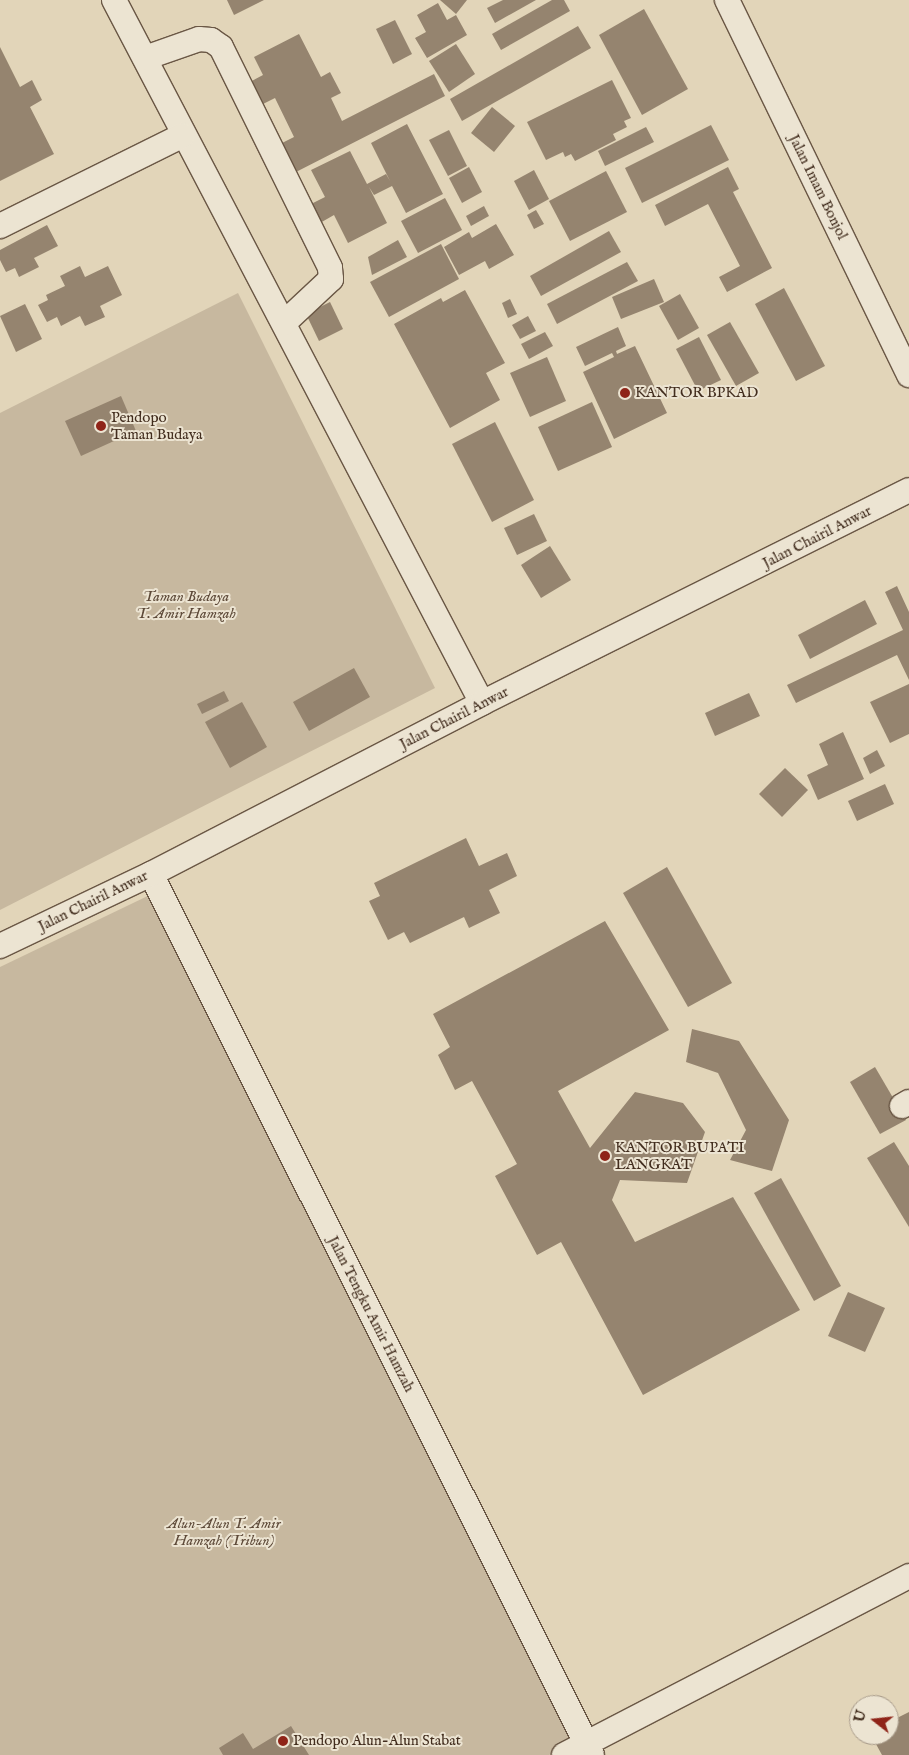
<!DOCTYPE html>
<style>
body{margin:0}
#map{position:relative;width:909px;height:1755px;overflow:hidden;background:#e2d5b9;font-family:"IM FELL English",serif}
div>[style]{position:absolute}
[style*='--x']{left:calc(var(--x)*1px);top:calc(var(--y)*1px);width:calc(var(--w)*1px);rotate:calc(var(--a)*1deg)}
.green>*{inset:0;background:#c7b89f}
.building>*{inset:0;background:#95846f}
.roads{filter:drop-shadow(1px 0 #6a5745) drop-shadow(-1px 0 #6a5745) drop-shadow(0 1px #6a5745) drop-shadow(0 -1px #6a5745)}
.minor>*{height:24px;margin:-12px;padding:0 12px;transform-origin:12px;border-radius:12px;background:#ece4d2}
.dots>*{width:14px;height:14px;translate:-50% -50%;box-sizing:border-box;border:2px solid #ece4d2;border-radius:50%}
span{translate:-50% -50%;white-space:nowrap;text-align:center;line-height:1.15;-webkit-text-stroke:4px #ece4d2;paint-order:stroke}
.street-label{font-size:15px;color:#422d1e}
.poi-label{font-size:15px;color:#422d1e}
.left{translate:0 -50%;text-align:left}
.park-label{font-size:15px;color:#5d4938;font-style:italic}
.north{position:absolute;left:849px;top:1695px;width:50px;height:50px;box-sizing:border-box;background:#ece4d2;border:1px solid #a89b8a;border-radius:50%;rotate:286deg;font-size:14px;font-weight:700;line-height:20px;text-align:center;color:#422d1e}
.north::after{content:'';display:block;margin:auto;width:18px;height:22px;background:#8f2418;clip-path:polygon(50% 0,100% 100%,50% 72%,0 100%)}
</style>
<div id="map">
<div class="green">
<i style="clip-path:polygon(238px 293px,435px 688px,0 910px,0 413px)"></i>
<i style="clip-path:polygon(156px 892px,578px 1741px,549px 1755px,0 1755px,0 967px)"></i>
</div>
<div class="building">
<i style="clip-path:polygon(227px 0,264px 0,234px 15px)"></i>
<i style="clip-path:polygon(440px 0,467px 0,456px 14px)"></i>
<i style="clip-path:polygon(503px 0,536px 0,495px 23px,487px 8px)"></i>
<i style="clip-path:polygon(552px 0,564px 0,570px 11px,501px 50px,492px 34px)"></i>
<i style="clip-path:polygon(438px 3px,447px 20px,456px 15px,467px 35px,427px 58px,415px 38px,426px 32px,417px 15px)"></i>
<i style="clip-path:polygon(644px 9px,688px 89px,642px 115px,599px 35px)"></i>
<i style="clip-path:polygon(395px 20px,412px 54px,393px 64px,376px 29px)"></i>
<i style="clip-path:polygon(578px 26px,591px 48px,462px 121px,450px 99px)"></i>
<i style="clip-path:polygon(299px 34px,321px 77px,330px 72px,341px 93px,331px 98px,342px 121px,434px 74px,445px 96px,294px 173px,280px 144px,294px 137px,275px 98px,259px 106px,248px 83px,263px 75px,254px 57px)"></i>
<i style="clip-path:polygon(456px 44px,475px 74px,449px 92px,429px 61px)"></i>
<i style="clip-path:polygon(0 47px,20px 87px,32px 80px,42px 100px,30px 107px,54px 154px,0 181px)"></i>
<i style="clip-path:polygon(612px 80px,631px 118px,624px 121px,627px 127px,613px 134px,616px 140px,575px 161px,571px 154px,565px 157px,563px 152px,546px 160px,527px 122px)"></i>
<i style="clip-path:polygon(492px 107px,515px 126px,494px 152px,471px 133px)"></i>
<i style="clip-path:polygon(407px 124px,443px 194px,406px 213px,392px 186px,374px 195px,369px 187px,387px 223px,348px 243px,334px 215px,320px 223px,311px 204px,325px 197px,311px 170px,350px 151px,367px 184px,386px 174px,390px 181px,371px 143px)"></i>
<i style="clip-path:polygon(711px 125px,729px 160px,642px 203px,625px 168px)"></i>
<i style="clip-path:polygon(646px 127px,654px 142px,605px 166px,598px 151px)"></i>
<i style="clip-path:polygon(449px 130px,467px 166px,448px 176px,429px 140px)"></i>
<i style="clip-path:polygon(469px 167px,482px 192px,462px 203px,449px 178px)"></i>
<i style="clip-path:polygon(728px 167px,739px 189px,733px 192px,772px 268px,727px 292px,719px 277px,740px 266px,708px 204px,665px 226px,655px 205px)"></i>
<i style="clip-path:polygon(534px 170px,549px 199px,529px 210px,514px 181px)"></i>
<i style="clip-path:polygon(606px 171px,627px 212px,570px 241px,549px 201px)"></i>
<i style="clip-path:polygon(445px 198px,462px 230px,418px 253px,401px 221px)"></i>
<i style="clip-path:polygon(484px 206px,489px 216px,471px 226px,466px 216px)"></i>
<i style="clip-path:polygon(536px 210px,544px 224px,534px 229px,527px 215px)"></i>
<i style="clip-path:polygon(496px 224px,514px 255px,489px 269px,485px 261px,459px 275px,444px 247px,469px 232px,472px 238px)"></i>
<i style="clip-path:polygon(47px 225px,58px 246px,34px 258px,39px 267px,19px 277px,15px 268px,6px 272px,0 260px,0 250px)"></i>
<i style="clip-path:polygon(609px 231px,621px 252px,541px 296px,530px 276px)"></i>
<i style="clip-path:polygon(398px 240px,407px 257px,372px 275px,368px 257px)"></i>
<i style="clip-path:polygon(441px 244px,459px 279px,389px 317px,370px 282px)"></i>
<i style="clip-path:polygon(627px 262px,638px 281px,557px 324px,547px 304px)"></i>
<i style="clip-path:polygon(80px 266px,85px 277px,108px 266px,122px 295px,100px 306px,105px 317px,85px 326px,80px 316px,61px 326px,57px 317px,47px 322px,38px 305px,48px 300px,46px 295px,65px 286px,60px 276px)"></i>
<i style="clip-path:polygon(654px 279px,664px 302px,621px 319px,612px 297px)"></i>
<i style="clip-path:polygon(784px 288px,825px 366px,796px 381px,755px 304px)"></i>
<i style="clip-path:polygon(465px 290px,505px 363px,486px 373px,500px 400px,450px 428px,394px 324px,441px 298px,443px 302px)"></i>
<i style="clip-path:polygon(680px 294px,699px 328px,678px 340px,659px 306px)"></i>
<i style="clip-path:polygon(510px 299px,517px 314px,508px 318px,502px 303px)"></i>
<i style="clip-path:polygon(330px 302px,343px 329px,319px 341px,306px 314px)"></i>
<i style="clip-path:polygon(25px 304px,42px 339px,16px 352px,0 316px)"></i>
<i style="clip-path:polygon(528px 316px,536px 331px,520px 339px,512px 325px)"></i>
<i style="clip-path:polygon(730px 322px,759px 373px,736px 386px,707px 335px)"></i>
<i style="clip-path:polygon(618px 327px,626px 346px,616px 351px,617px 354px,635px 346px,667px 413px,614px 439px,583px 372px,614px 357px,612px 353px,585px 366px,576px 347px)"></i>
<i style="clip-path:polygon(545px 332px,553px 346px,529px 359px,521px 344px)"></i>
<i style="clip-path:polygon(699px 337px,721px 380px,698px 391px,676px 349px)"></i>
<i style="clip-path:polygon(547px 357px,566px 401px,530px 417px,510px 373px)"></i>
<i style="clip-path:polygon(121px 396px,136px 431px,81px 456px,65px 421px)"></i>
<i style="clip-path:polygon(592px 402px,612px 447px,558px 471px,538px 427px)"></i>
<i style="clip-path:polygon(495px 422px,534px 500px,492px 522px,452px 444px)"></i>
<i style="clip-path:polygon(534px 514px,547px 541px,517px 555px,504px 528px)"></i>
<i style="clip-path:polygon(550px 546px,571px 580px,541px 598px,521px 565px)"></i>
<i style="clip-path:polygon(897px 586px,909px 612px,909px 680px,897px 655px,796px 703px,787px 685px,903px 630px,885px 592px)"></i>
<i style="clip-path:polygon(865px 600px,877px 624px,810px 659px,798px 635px)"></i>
<i style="clip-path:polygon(354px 668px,370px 697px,309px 731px,293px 702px)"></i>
<i style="clip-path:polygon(909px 684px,909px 734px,890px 743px,870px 702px)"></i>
<i style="clip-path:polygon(224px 691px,229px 701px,202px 714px,197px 704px)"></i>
<i style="clip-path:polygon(749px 693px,760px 716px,715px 736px,705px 713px)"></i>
<i style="clip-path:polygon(242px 702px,267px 747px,230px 768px,205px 722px)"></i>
<i style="clip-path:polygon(843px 732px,864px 779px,818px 800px,807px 775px,828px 765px,819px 744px)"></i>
<i style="clip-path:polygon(877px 750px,885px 766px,870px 774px,863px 758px)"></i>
<i style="clip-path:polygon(785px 768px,808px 790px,782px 817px,759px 794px)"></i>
<i style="clip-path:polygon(885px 784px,894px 804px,857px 821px,848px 801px)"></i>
<i style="clip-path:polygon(466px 838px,479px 866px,507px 853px,517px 876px,489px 890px,500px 913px,469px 928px,464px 917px,410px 943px,404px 932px,388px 940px,369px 901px,380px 896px,374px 883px)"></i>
<i style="clip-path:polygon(667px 867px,732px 983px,688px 1007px,623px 893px)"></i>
<i style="clip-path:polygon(605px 921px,669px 1030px,558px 1091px,590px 1148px,635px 1092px,683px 1103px,705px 1132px,687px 1183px,620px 1180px,612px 1200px,635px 1242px,733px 1197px,800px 1310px,643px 1395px,561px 1242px,537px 1255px,495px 1176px,517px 1164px,472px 1081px,455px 1090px,438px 1055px,450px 1047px,433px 1014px)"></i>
<i style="clip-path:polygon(692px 1029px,739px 1041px,789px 1120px,772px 1171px,730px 1160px,746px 1130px,718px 1073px,686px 1062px)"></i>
<i style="clip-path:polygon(875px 1067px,906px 1120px,880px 1134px,850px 1082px)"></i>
<i style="clip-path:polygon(894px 1142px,909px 1166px,909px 1227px,867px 1158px)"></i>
<i style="clip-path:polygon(781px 1178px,841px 1286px,814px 1301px,754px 1193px)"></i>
<i style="clip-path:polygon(848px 1292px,885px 1308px,865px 1352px,828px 1336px)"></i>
<i style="clip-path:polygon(909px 1712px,909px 1755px,882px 1755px,871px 1735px,889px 1735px,889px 1722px)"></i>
<i style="clip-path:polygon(291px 1726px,309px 1755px,223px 1755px,219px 1748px,243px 1733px,253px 1749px)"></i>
</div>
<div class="roads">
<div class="minor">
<i style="--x:114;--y:0;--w:793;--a:62.37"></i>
<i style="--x:727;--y:0;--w:417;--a:64.1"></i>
<i style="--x:145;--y:58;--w:57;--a:-19.4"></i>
<i style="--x:199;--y:39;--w:12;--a:5"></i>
<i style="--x:211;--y:40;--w:12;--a:35"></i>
<i style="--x:221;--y:47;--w:246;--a:63.7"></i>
<i style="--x:330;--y:268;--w:11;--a:85"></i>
<i style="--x:331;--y:279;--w:64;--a:136.9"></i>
<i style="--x:0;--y:226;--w:204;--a:-26.4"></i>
<i style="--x:151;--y:874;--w:985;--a:63.41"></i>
<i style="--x:0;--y:946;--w:167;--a:-25.5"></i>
<i style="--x:151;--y:874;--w:373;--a:-27.3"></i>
<i style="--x:482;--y:703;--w:477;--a:-26.5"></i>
<i style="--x:902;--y:1106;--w:8;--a:-30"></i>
<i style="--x:564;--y:1755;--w:389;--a:-27.4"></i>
</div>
</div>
<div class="dots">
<i style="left:625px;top:393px;background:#8f2418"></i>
<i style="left:101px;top:426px;background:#8f2418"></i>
<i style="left:605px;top:1156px;background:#8f2418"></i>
<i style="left:283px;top:1741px;background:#8f2418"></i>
</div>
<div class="street-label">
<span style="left:818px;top:187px;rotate:64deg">Jalan Imam Bonjol</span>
<span style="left:817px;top:537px;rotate:-27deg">Jalan Chairil Anwar</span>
<span style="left:454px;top:718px;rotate:-27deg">Jalan Chairil Anwar</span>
<span style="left:93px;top:901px;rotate:-26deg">Jalan Chairil Anwar</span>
<span style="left:371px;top:1314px;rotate:63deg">Jalan Tengku Amir Hamzah</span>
</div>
<div class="poi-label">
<span class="left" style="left:635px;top:393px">KANTOR BPKAD</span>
<span class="left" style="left:111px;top:426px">Pendopo<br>Taman Budaya</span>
<span class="left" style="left:615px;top:1156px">KANTOR BUPATI<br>LANGKAT</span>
<span class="left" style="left:293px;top:1741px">Pendopo Alun-Alun Stabat</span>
</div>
<div class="park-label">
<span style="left:186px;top:605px">Taman Budaya<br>T. Amir Hamzah</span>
<span style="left:224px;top:1532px">Alun-Alun T. Amir<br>Hamzah (Tribun)</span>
</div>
<div class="north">U</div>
</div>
